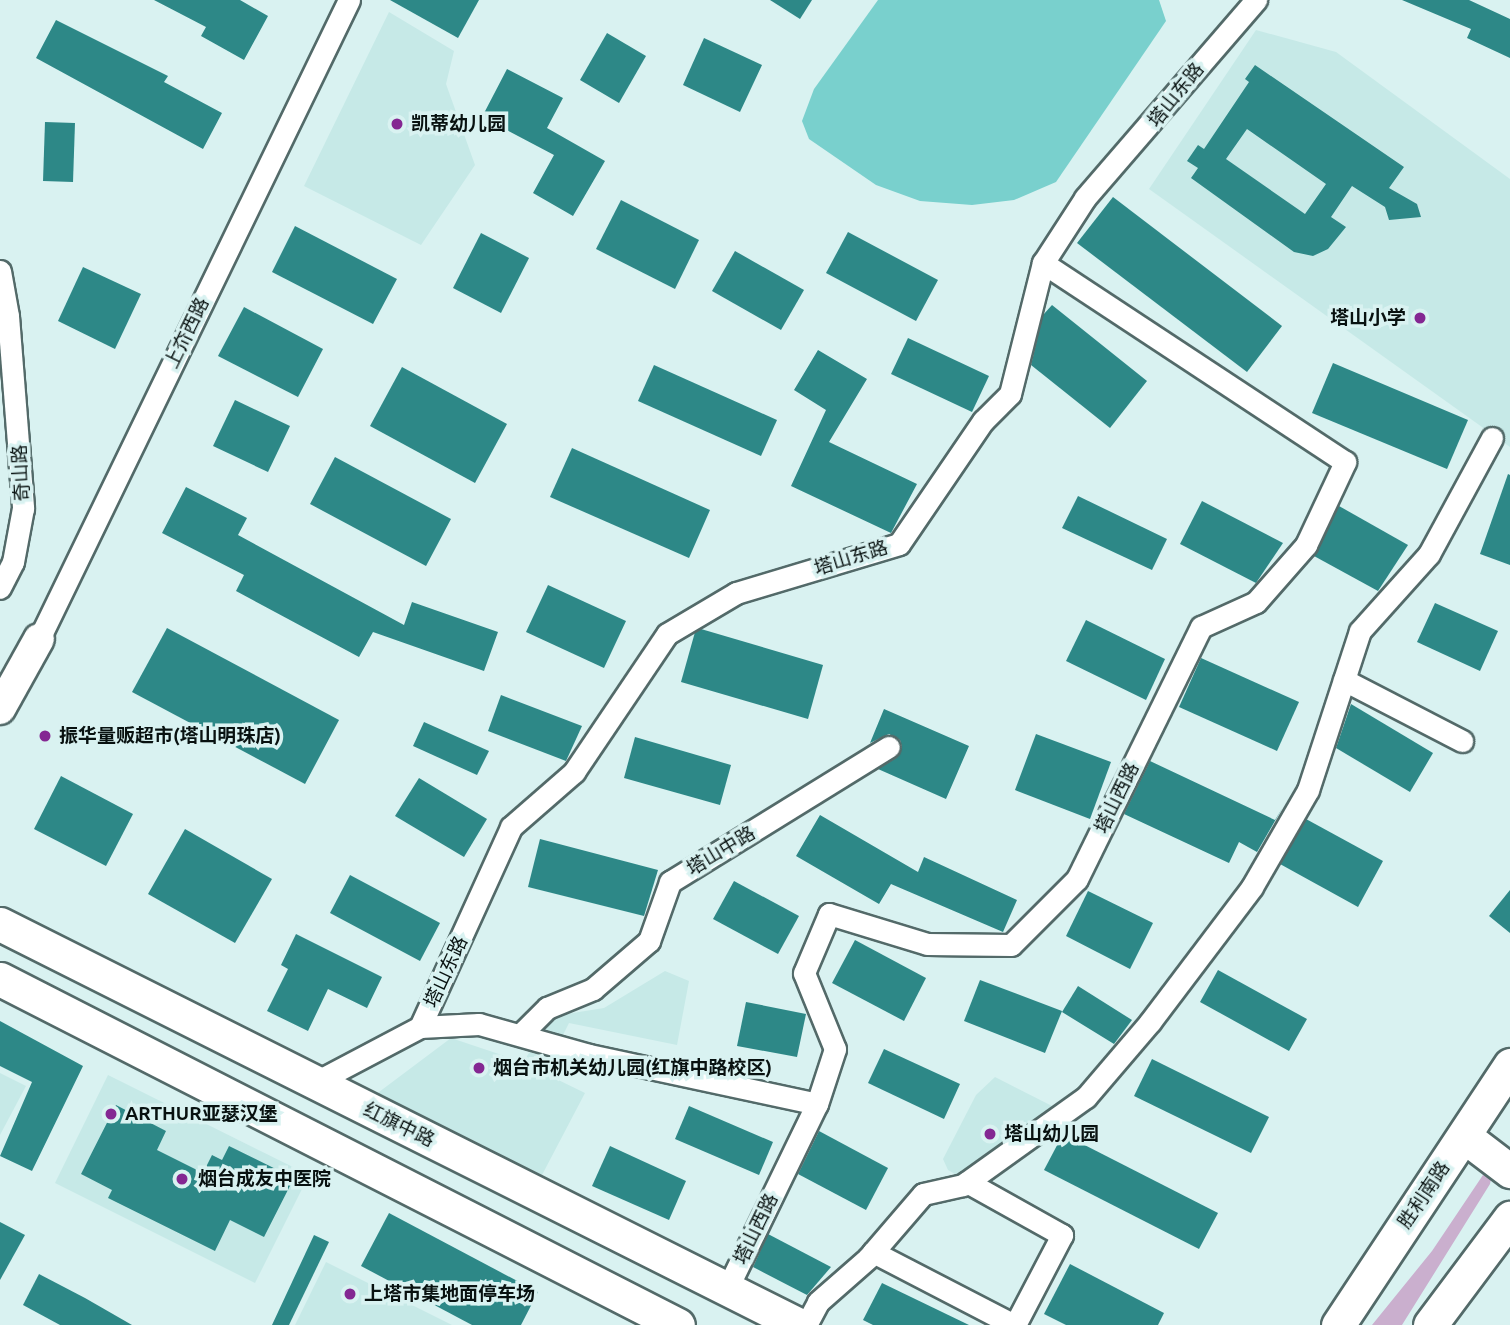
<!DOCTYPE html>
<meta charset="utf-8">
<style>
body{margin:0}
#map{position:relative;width:1510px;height:1325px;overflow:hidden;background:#d9f2f1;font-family:Ubuntu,"Noto Sans SC",sans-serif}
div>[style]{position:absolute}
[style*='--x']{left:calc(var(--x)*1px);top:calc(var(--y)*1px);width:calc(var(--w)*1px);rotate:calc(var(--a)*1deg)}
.built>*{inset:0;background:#c6e9e7}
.green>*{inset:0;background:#caafce}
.water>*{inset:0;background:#79d0cd}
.building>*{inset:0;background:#2d8887}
.roads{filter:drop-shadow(2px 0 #536a69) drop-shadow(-2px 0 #536a69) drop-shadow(0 2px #536a69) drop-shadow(0 -2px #536a69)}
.street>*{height:21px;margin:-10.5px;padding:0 10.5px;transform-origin:10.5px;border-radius:10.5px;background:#fff}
.secondary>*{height:30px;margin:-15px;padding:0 15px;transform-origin:15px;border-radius:15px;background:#fff}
.primary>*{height:33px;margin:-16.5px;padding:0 16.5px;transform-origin:16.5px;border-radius:16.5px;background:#fff}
.dots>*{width:19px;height:19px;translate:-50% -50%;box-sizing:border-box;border:4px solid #d9f2f1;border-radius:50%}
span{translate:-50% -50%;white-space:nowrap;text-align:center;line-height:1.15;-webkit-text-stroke:7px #d9f2f1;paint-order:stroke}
.street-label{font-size:19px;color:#081110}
.poi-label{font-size:19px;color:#081110;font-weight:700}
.left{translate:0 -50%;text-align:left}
.right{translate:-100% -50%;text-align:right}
</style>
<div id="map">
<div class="built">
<i style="clip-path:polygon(389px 12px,454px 51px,446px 84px,475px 165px,421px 245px,304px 186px)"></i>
<i style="clip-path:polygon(1256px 30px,1336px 52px,1510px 179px,1510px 447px,1149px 189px)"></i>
<i style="clip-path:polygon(665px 971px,689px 981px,677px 1045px,569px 1023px,544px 1073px,585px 1093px,542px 1175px,375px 1095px,451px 1038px,523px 1062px,554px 1016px,604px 1008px)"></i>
<i style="clip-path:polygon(0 1073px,26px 1086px,0 1135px)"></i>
<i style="clip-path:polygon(108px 1075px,309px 1175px,255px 1283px,55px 1183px)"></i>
<i style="clip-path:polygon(995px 1077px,1058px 1109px,964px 1179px,948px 1170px,943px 1159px,976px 1095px)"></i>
<i style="clip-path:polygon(326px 1262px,452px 1325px,295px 1325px)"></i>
</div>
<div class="green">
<i style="clip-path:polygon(1483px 1175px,1491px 1179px,1490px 1184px,1402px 1325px,1372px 1325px,1432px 1251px)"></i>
</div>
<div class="water">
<i style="clip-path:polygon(878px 0,1159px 0,1166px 21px,1056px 182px,1014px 200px,972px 205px,920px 201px,876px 185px,809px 139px,802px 121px,814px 89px)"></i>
</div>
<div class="building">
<i style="clip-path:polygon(154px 0,240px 0,268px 16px,244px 60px,201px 36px,206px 27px)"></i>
<i style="clip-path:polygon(390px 0,479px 0,458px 38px)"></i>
<i style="clip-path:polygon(770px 0,812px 0,800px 19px)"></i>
<i style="clip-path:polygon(1402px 0,1469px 0,1510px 19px,1510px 58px,1467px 38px,1471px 29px)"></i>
<i style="clip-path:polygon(56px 20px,168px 76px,164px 82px,222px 113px,203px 149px,36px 58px)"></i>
<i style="clip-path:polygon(607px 33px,646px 56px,619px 103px,580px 80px)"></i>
<i style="clip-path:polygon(704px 38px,762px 65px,740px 112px,683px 85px)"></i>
<i style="clip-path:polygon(evenodd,1255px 65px,1404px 167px,1389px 188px,1417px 204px,1421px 217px,1389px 220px,1385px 207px,1352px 186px,1331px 217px,1346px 227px,1328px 249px,1313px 256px,1294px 252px,1191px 178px,1198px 168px,1187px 161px,1198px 145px,1204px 149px,1249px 82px,1245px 79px,1255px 65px,1247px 129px,1326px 184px,1305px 214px,1226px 159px,1247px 129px)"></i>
<i style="clip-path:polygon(507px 69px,563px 98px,547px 128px,605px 161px,573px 216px,533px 193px,554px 155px,482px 117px)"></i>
<i style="clip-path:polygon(45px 122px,75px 123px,73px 182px,43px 181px)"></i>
<i style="clip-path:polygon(1113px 197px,1282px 326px,1247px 372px,1077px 243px)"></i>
<i style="clip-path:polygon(621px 200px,699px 240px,675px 289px,596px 249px)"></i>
<i style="clip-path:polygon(295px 226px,397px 279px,373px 324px,272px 272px)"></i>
<i style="clip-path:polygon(848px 232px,938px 280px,916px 321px,826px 273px)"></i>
<i style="clip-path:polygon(481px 233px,529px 258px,501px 313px,453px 288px)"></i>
<i style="clip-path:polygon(735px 251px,804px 290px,781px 330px,712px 291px)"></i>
<i style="clip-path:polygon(83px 267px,141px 294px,115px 349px,58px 321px)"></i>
<i style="clip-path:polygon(1052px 305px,1147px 381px,1110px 428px,1031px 365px,1043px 315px)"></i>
<i style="clip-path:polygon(244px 307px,323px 349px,298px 397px,218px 356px)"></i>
<i style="clip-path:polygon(908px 338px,989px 376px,972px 412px,891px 374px)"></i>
<i style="clip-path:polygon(818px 350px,867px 379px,829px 442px,917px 484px,891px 533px,791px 486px,826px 410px,794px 390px)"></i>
<i style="clip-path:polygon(1333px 363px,1468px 420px,1447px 469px,1312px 413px)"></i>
<i style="clip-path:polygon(654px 365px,777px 420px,761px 456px,638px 401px)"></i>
<i style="clip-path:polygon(402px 367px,507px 424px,475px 483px,370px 426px)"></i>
<i style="clip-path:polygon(235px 400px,290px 426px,268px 472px,213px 446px)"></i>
<i style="clip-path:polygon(572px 448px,710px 510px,689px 558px,550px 497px)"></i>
<i style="clip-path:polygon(335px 457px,451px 519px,426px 566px,310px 504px)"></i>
<i style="clip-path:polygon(1508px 474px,1510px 475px,1510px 565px,1480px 554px)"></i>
<i style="clip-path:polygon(186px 487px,247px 518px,238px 535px,404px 625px,412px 602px,498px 632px,484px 671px,373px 632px,359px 657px,236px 591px,244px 575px,162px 533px)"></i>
<i style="clip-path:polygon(1078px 496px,1167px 539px,1152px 570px,1062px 528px)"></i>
<i style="clip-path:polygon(1202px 501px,1283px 543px,1256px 583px,1180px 544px)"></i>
<i style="clip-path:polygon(1339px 506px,1408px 545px,1378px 591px,1314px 556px)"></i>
<i style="clip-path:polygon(548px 585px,626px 621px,604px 668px,526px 632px)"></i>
<i style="clip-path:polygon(1435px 603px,1498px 631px,1480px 671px,1417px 642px)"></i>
<i style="clip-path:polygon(1086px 620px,1165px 659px,1146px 700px,1066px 661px)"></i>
<i style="clip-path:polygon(167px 628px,339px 720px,305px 784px,132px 692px)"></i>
<i style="clip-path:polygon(701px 629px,823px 665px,808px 719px,681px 682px,695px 632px)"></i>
<i style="clip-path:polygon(1201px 658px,1299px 702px,1277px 751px,1179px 707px)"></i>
<i style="clip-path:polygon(501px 695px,582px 726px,566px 761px,488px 731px)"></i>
<i style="clip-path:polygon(1351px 704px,1433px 753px,1410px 792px,1336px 748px)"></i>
<i style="clip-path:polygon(884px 709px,969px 746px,946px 799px,878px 769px,896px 758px,902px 747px,900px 740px,889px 734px,870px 743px)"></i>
<i style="clip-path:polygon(424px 722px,489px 751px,477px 775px,413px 746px)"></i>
<i style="clip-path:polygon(1036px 734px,1111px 762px,1090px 819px,1015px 790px)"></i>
<i style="clip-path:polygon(635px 737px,731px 765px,720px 805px,624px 778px)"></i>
<i style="clip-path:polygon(1150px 761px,1275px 820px,1283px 807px,1257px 852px,1239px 842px,1229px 863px,1124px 814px)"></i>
<i style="clip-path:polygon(61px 776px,133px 814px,106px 866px,34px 829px)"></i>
<i style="clip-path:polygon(419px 778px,487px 819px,464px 857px,395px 816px)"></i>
<i style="clip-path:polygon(820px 815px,918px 872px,924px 857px,1017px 900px,1003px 932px,891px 884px,879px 904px,796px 856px)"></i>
<i style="clip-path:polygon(1306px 819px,1383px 861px,1358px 907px,1280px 864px)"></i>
<i style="clip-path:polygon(185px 829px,272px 879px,235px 943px,148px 894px)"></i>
<i style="clip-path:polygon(540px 839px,658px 870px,644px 916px,528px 887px)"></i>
<i style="clip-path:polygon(350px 875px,440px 923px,420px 961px,330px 913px)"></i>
<i style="clip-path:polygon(734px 881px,799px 916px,778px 954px,713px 919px)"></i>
<i style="clip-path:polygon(1510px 890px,1510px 933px,1489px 916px)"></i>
<i style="clip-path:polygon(1088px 891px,1153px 923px,1130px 969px,1066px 936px)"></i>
<i style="clip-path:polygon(296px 934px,382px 977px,367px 1008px,328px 989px,308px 1031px,267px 1011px,288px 969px,281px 965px)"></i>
<i style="clip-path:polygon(855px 940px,926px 978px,904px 1021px,832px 983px)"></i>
<i style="clip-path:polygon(1218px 970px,1307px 1019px,1289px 1051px,1200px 1002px)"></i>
<i style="clip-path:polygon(980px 980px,1062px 1011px,1045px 1053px,964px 1021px)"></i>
<i style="clip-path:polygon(1078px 986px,1132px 1020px,1114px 1044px,1062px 1012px)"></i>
<i style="clip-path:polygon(746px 1002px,806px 1014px,797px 1057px,737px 1046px)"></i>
<i style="clip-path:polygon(0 1021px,83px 1066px,32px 1171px,0 1156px,32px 1082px,0 1066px)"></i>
<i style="clip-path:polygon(884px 1049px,960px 1084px,944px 1119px,868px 1083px)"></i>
<i style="clip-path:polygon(1152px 1059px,1269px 1117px,1251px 1153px,1134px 1096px)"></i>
<i style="clip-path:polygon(116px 1105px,166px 1131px,157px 1150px,203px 1173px,212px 1155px,222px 1160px,229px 1146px,294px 1178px,264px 1237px,230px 1220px,215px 1251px,108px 1198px,112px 1190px,81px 1174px)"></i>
<i style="clip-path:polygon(689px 1106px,773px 1142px,759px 1175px,675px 1139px)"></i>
<i style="clip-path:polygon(819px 1131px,888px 1168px,866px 1210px,798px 1174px)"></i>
<i style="clip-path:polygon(1063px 1134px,1218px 1213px,1199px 1249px,1044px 1170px)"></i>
<i style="clip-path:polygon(610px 1146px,686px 1181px,669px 1220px,592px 1186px)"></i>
<i style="clip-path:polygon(389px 1213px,538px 1292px,521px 1325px,472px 1325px,361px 1266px)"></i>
<i style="clip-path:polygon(0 1222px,25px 1235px,0 1280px)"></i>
<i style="clip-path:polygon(768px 1234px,831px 1267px,807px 1295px,753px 1267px)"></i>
<i style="clip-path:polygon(314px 1235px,329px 1242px,289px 1325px,272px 1325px)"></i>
<i style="clip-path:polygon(1070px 1264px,1164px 1313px,1158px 1325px,1066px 1325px,1044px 1314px)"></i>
<i style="clip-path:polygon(39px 1274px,85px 1298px,132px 1325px,60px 1325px,23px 1305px)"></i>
<i style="clip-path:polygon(882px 1283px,969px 1325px,873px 1325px,863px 1320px)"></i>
</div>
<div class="roads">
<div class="street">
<i style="--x:0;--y:271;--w:46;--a:79.9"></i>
<i style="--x:8;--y:316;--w:193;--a:85.5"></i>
<i style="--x:23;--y:508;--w:55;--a:100.5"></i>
<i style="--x:13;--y:562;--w:29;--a:117"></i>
<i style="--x:39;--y:639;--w:710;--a:-64.12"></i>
<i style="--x:1344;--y:680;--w:133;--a:27.3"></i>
<i style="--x:420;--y:1027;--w:220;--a:-65.5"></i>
<i style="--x:511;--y:827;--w:84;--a:-41.1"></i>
<i style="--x:574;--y:772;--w:166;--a:-56"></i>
<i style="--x:667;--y:634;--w:80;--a:-30.7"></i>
<i style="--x:736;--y:593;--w:170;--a:-16.7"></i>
<i style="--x:899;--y:544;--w:149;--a:-55.7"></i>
<i style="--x:983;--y:421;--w:38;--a:-45"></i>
<i style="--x:1010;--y:394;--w:135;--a:-75.9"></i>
<i style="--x:1043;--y:263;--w:77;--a:-57.1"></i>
<i style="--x:1085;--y:198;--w:262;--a:-49.2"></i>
<i style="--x:521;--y:1034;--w:37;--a:-45"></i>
<i style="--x:547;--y:1008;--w:50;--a:-22.4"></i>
<i style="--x:593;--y:989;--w:74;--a:-40.6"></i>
<i style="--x:649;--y:941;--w:63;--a:-70.4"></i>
<i style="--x:670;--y:882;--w:257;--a:-31.7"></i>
<i style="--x:314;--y:1083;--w:120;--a:-27.8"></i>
<i style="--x:420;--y:1027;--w:59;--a:-2.9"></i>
<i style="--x:479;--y:1024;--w:114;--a:15.7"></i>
<i style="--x:589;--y:1055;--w:233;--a:12.1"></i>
<i style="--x:967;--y:1182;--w:109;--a:29.2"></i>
<i style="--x:1062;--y:1235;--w:102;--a:117.6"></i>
<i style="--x:873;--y:1252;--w:159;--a:27.4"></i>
<i style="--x:727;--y:1289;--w:206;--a:-64.1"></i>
<i style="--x:817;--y:1104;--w:58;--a:-71.9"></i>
<i style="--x:835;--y:1049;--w:82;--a:-112.2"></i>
<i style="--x:804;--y:973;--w:64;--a:-67"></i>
<i style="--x:829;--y:914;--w:102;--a:17"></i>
<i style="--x:927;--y:944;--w:84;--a:0.7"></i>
<i style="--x:1011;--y:945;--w:93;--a:-45"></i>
<i style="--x:1077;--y:879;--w:281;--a:-63.8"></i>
<i style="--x:1201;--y:627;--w:60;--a:-24.4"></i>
<i style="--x:1256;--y:602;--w:76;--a:-48.7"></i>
<i style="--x:1306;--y:545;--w:92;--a:-64.8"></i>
<i style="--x:1345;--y:462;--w:362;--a:-146.6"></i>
<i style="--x:806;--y:1325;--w:26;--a:-62"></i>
<i style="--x:818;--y:1302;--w:67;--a:-41.3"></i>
<i style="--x:868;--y:1258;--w:84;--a:-49.3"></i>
<i style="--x:923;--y:1194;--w:41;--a:-12.7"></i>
<i style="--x:963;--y:1185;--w:151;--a:-35.6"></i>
<i style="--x:1086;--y:1097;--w:99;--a:-49.5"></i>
<i style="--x:1150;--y:1022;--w:169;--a:-52.9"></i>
<i style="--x:1252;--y:887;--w:112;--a:-60"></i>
<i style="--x:1308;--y:790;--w:167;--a:-71.9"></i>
<i style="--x:1360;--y:631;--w:103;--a:-48.1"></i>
<i style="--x:1429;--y:554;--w:132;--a:-61.5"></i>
</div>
<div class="secondary">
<i style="--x:0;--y:709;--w:80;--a:-60.9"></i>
</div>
<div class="primary">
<i style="--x:0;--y:924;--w:894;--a:26.65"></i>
<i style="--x:0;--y:979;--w:761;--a:27.04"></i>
<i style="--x:1464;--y:1136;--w:58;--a:37.3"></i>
<i style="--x:1338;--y:1325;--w:312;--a:-56.5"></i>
<i style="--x:1430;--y:1325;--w:134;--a:-53.2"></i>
</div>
</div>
<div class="dots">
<i style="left:397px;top:124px;background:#842792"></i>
<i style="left:1420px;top:318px;background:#842792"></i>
<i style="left:45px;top:736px;background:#842792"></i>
<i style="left:479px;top:1068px;background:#842792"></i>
<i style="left:111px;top:1114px;background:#842792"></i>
<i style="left:990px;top:1134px;background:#842792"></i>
<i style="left:182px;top:1179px;background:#842792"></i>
<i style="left:350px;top:1294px;background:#842792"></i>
</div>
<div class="street-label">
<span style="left:1176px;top:95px;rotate:-51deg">塔山东路</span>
<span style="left:187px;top:333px;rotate:-64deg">上夼西路</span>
<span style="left:21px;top:473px;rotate:-93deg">奇山路</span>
<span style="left:851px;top:558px;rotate:-17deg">塔山东路</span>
<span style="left:1117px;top:798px;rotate:-64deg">塔山西路</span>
<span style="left:721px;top:851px;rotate:-31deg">塔山中路</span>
<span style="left:446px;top:972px;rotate:-65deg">塔山东路</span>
<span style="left:399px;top:1125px;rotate:26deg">红旗中路</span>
<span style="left:1424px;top:1195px;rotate:-56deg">胜利南路</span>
<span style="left:756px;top:1229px;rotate:-64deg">塔山西路</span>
</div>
<div class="poi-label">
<span class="left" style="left:411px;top:124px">凯蒂幼儿园</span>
<span class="right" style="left:1406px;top:318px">塔山小学</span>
<span class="left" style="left:59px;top:736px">振华量贩超市(塔山明珠店)</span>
<span class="left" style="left:493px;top:1068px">烟台市机关幼儿园(红旗中路校区)</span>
<span class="left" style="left:125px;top:1114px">ARTHUR亚瑟汉堡</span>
<span class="left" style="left:1004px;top:1134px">塔山幼儿园</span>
<span class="left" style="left:198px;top:1179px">烟台成友中医院</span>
<span class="left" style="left:364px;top:1294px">上塔市集地面停车场</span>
</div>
</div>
